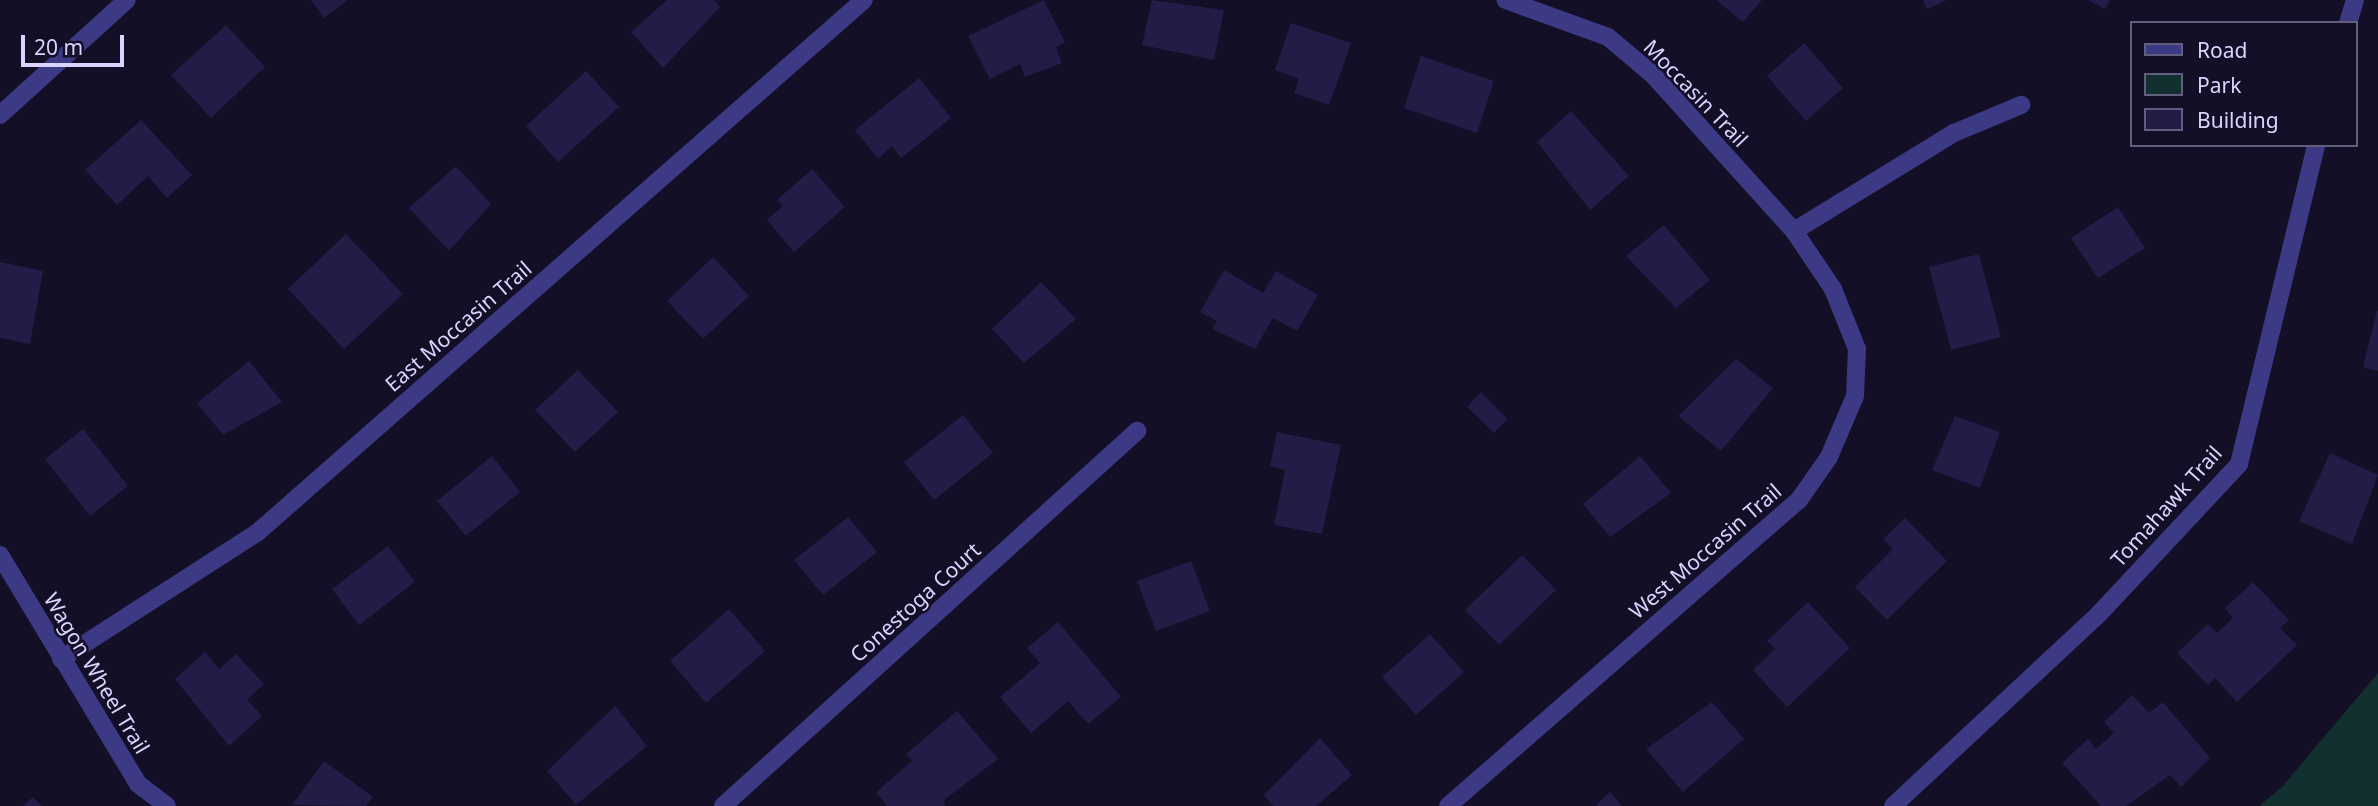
<!DOCTYPE html>
<style>
body{margin:0}
#map{position:relative;width:2378px;height:806px;overflow:hidden;background:#130f26;font-family:"Noto Sans",sans-serif}
div>[style]{position:absolute}
[style*='--x']{left:calc(var(--x)*1px);top:calc(var(--y)*1px);width:calc(var(--w)*1px);rotate:calc(var(--a)*1deg)}
.green>*{inset:0;background:#12302f}
.building>*{inset:0;background:#241b47}
.street>*{height:18px;margin:-9px;padding:0 9px;transform-origin:9px;border-radius:9px;background:#3d3a85}
span{translate:-50% -50%;white-space:nowrap;text-align:center;line-height:1.15;-webkit-text-stroke:5px #130f26;paint-order:stroke}
.street-label{font-size:21px;color:#d9d4ff}
.legend{position:absolute;left:2130px;top:21px;width:228px;height:126px;box-sizing:border-box;background:#130f26;border:2px solid #625e7d;margin:0;padding:9px 12px;list-style:none;font-size:21px;color:#d9d4ff}
.legend li{display:flex;align-items:center;gap:14px;height:35px}
.legend b{width:35px;border:2px solid #625e7d}
.scale{position:absolute;left:21px;top:35px;width:103px;height:32px;box-sizing:border-box;border:4px solid #d9d4ff;border-top:0;padding-left:9px;font-size:21px;line-height:24px;white-space:nowrap;color:#d9d4ff;-webkit-text-stroke:5px #130f26;paint-order:stroke}
</style>
<div id="map">
<div class="green">
<i style="clip-path:polygon(2378px 673px,2378px 806px,2259px 806px,2282px 787px)"></i>
</div>
<div class="building">
<i style="clip-path:polygon(311px 0,348px 0,324px 18px)"></i>
<i style="clip-path:polygon(667px 0,714px 0,720px 7px,663px 68px,631px 32px)"></i>
<i style="clip-path:polygon(1044px 0,1065px 42px,1056px 47px,1062px 63px,1025px 77px,1020px 64px,990px 79px,968px 36px)"></i>
<i style="clip-path:polygon(1152px 0,1224px 10px,1214px 60px,1142px 45px)"></i>
<i style="clip-path:polygon(1716px 0,1762px 0,1743px 22px)"></i>
<i style="clip-path:polygon(1923px 0,1947px 0,1927px 9px)"></i>
<i style="clip-path:polygon(2088px 0,2110px 0,2105px 9px)"></i>
<i style="clip-path:polygon(1291px 23px,1351px 43px,1329px 105px,1294px 93px,1299px 79px,1275px 70px)"></i>
<i style="clip-path:polygon(226px 25px,265px 67px,211px 118px,171px 75px)"></i>
<i style="clip-path:polygon(1804px 43px,1843px 88px,1806px 121px,1767px 76px)"></i>
<i style="clip-path:polygon(1421px 56px,1494px 81px,1477px 133px,1404px 108px)"></i>
<i style="clip-path:polygon(586px 71px,619px 107px,558px 162px,526px 126px)"></i>
<i style="clip-path:polygon(919px 78px,951px 118px,901px 158px,892px 146px,878px 159px,855px 130px)"></i>
<i style="clip-path:polygon(1571px 111px,1629px 176px,1590px 210px,1537px 142px)"></i>
<i style="clip-path:polygon(141px 120px,192px 175px,167px 198px,148px 176px,117px 205px,85px 170px)"></i>
<i style="clip-path:polygon(456px 166px,491px 204px,449px 251px,409px 208px)"></i>
<i style="clip-path:polygon(812px 169px,845px 207px,794px 252px,767px 220px,783px 206px,777px 200px)"></i>
<i style="clip-path:polygon(2118px 207px,2145px 248px,2098px 278px,2071px 238px)"></i>
<i style="clip-path:polygon(1664px 225px,1710px 280px,1676px 308px,1626px 256px)"></i>
<i style="clip-path:polygon(346px 234px,403px 294px,344px 349px,288px 289px)"></i>
<i style="clip-path:polygon(1979px 254px,2001px 337px,1951px 350px,1929px 267px)"></i>
<i style="clip-path:polygon(713px 257px,749px 296px,703px 339px,667px 301px)"></i>
<i style="clip-path:polygon(0 262px,43px 271px,30px 344px,0 338px)"></i>
<i style="clip-path:polygon(1224px 270px,1263px 293px,1276px 271px,1318px 295px,1297px 331px,1273px 318px,1255px 349px,1212px 329px,1217px 321px,1200px 312px)"></i>
<i style="clip-path:polygon(1041px 282px,1076px 319px,1024px 363px,992px 329px)"></i>
<i style="clip-path:polygon(2377px 311px,2378px 311px,2378px 371px,2363px 367px)"></i>
<i style="clip-path:polygon(1736px 359px,1773px 388px,1721px 451px,1678px 416px)"></i>
<i style="clip-path:polygon(249px 361px,282px 402px,223px 435px,197px 403px)"></i>
<i style="clip-path:polygon(578px 370px,618px 412px,575px 452px,535px 410px)"></i>
<i style="clip-path:polygon(1481px 392px,1507px 419px,1494px 433px,1467px 407px)"></i>
<i style="clip-path:polygon(963px 415px,993px 453px,934px 500px,904px 462px)"></i>
<i style="clip-path:polygon(1955px 416px,2000px 432px,1980px 488px,1932px 470px)"></i>
<i style="clip-path:polygon(83px 429px,128px 486px,90px 516px,45px 459px)"></i>
<i style="clip-path:polygon(1277px 432px,1341px 445px,1322px 534px,1274px 525px,1285px 470px,1270px 466px)"></i>
<i style="clip-path:polygon(2330px 453px,2378px 475px,2352px 544px,2299px 521px)"></i>
<i style="clip-path:polygon(492px 456px,520px 492px,466px 536px,437px 501px)"></i>
<i style="clip-path:polygon(1640px 456px,1671px 493px,1610px 537px,1583px 504px)"></i>
<i style="clip-path:polygon(848px 517px,877px 552px,823px 595px,794px 560px)"></i>
<i style="clip-path:polygon(1905px 518px,1947px 561px,1887px 620px,1855px 587px,1893px 549px,1883px 539px)"></i>
<i style="clip-path:polygon(388px 546px,415px 582px,359px 625px,332px 589px)"></i>
<i style="clip-path:polygon(1522px 555px,1556px 590px,1499px 645px,1465px 610px)"></i>
<i style="clip-path:polygon(1191px 561px,1210px 611px,1156px 631px,1137px 581px)"></i>
<i style="clip-path:polygon(2253px 582px,2289px 620px,2280px 628px,2297px 645px,2237px 702px,2215px 678px,2208px 685px,2177px 653px,2208px 624px,2217px 633px,2233px 618px,2225px 608px)"></i>
<i style="clip-path:polygon(1808px 602px,1850px 648px,1787px 707px,1753px 670px,1775px 649px,1767px 641px)"></i>
<i style="clip-path:polygon(729px 609px,765px 651px,706px 703px,670px 661px)"></i>
<i style="clip-path:polygon(1058px 622px,1121px 697px,1088px 724px,1068px 701px,1031px 733px,1000px 697px,1040px 663px,1027px 648px)"></i>
<i style="clip-path:polygon(1430px 634px,1464px 672px,1416px 715px,1382px 677px)"></i>
<i style="clip-path:polygon(205px 652px,219px 669px,236px 654px,264px 684px,247px 700px,262px 716px,229px 746px,175px 679px)"></i>
<i style="clip-path:polygon(2132px 695px,2149px 713px,2163px 702px,2210px 758px,2181px 787px,2170px 775px,2126px 806px,2101px 806px,2062px 763px,2088px 739px,2096px 749px,2114px 733px,2104px 722px)"></i>
<i style="clip-path:polygon(1712px 702px,1744px 739px,1683px 792px,1646px 749px)"></i>
<i style="clip-path:polygon(615px 706px,647px 746px,576px 805px,547px 771px)"></i>
<i style="clip-path:polygon(957px 711px,998px 759px,944px 800px,945px 806px,887px 806px,876px 792px,912px 761px,906px 754px)"></i>
<i style="clip-path:polygon(1320px 738px,1352px 775px,1316px 806px,1273px 806px,1264px 795px)"></i>
<i style="clip-path:polygon(324px 761px,373px 797px,366px 806px,292px 805px)"></i>
<i style="clip-path:polygon(1610px 792px,1622px 806px,1595px 806px)"></i>
<i style="clip-path:polygon(33px 797px,42px 806px,23px 806px)"></i>
</div>
<div class="street">
<i style="--x:2348;--y:23;--w:24;--a:-73"></i>
<i style="--x:0;--y:115;--w:171;--a:-42.2"></i>
<i style="--x:1794;--y:231;--w:188;--a:-31.5"></i>
<i style="--x:1954;--y:133;--w:73;--a:-22.7"></i>
<i style="--x:0;--y:555;--w:267;--a:58.9"></i>
<i style="--x:138;--y:784;--w:36;--a:37"></i>
<i style="--x:61;--y:659;--w:234;--a:-32.8"></i>
<i style="--x:258;--y:532;--w:806;--a:-41.28"></i>
<i style="--x:723;--y:806;--w:559;--a:-42.17"></i>
<i style="--x:1448;--y:806;--w:466;--a:-41.1"></i>
<i style="--x:1799;--y:500;--w:52;--a:-55.1"></i>
<i style="--x:1829;--y:457;--w:66;--a:-66.9"></i>
<i style="--x:1855;--y:396;--w:47;--a:-87.6"></i>
<i style="--x:1857;--y:349;--w:65;--a:-111.8"></i>
<i style="--x:1833;--y:289;--w:70;--a:-123.9"></i>
<i style="--x:1794;--y:231;--w:212;--a:-132.1"></i>
<i style="--x:1652;--y:74;--w:57;--a:-139.9"></i>
<i style="--x:1608;--y:37;--w:109;--a:-160.1"></i>
<i style="--x:1893;--y:806;--w:279;--a:-43"></i>
<i style="--x:2097;--y:616;--w:208;--a:-46.9"></i>
<i style="--x:2239;--y:464;--w:328;--a:-76.4"></i>
</div>
<div class="street-label">
<span style="left:1696px;top:93px;rotate:46deg">Moccasin Trail</span>
<span style="left:458px;top:326px;rotate:-41deg">East Moccasin Trail</span>
<span style="left:2166px;top:506px;rotate:-48deg">Tomahawk Trail</span>
<span style="left:1705px;top:551px;rotate:-41deg">West Moccasin Trail</span>
<span style="left:915px;top:602px;rotate:-42deg">Conestoga Court</span>
<span style="left:97px;top:673px;rotate:59deg">Wagon Wheel Trail</span>
</div>
<ul class="legend">
<li><b style="height:9px;background:#3d3a85"></b>Road</li>
<li><b style="height:19px;background:#12302f"></b>Park</li>
<li><b style="height:19px;background:#241b47"></b>Building</li>
</ul>
<div class="scale">20 m</div>
</div>
